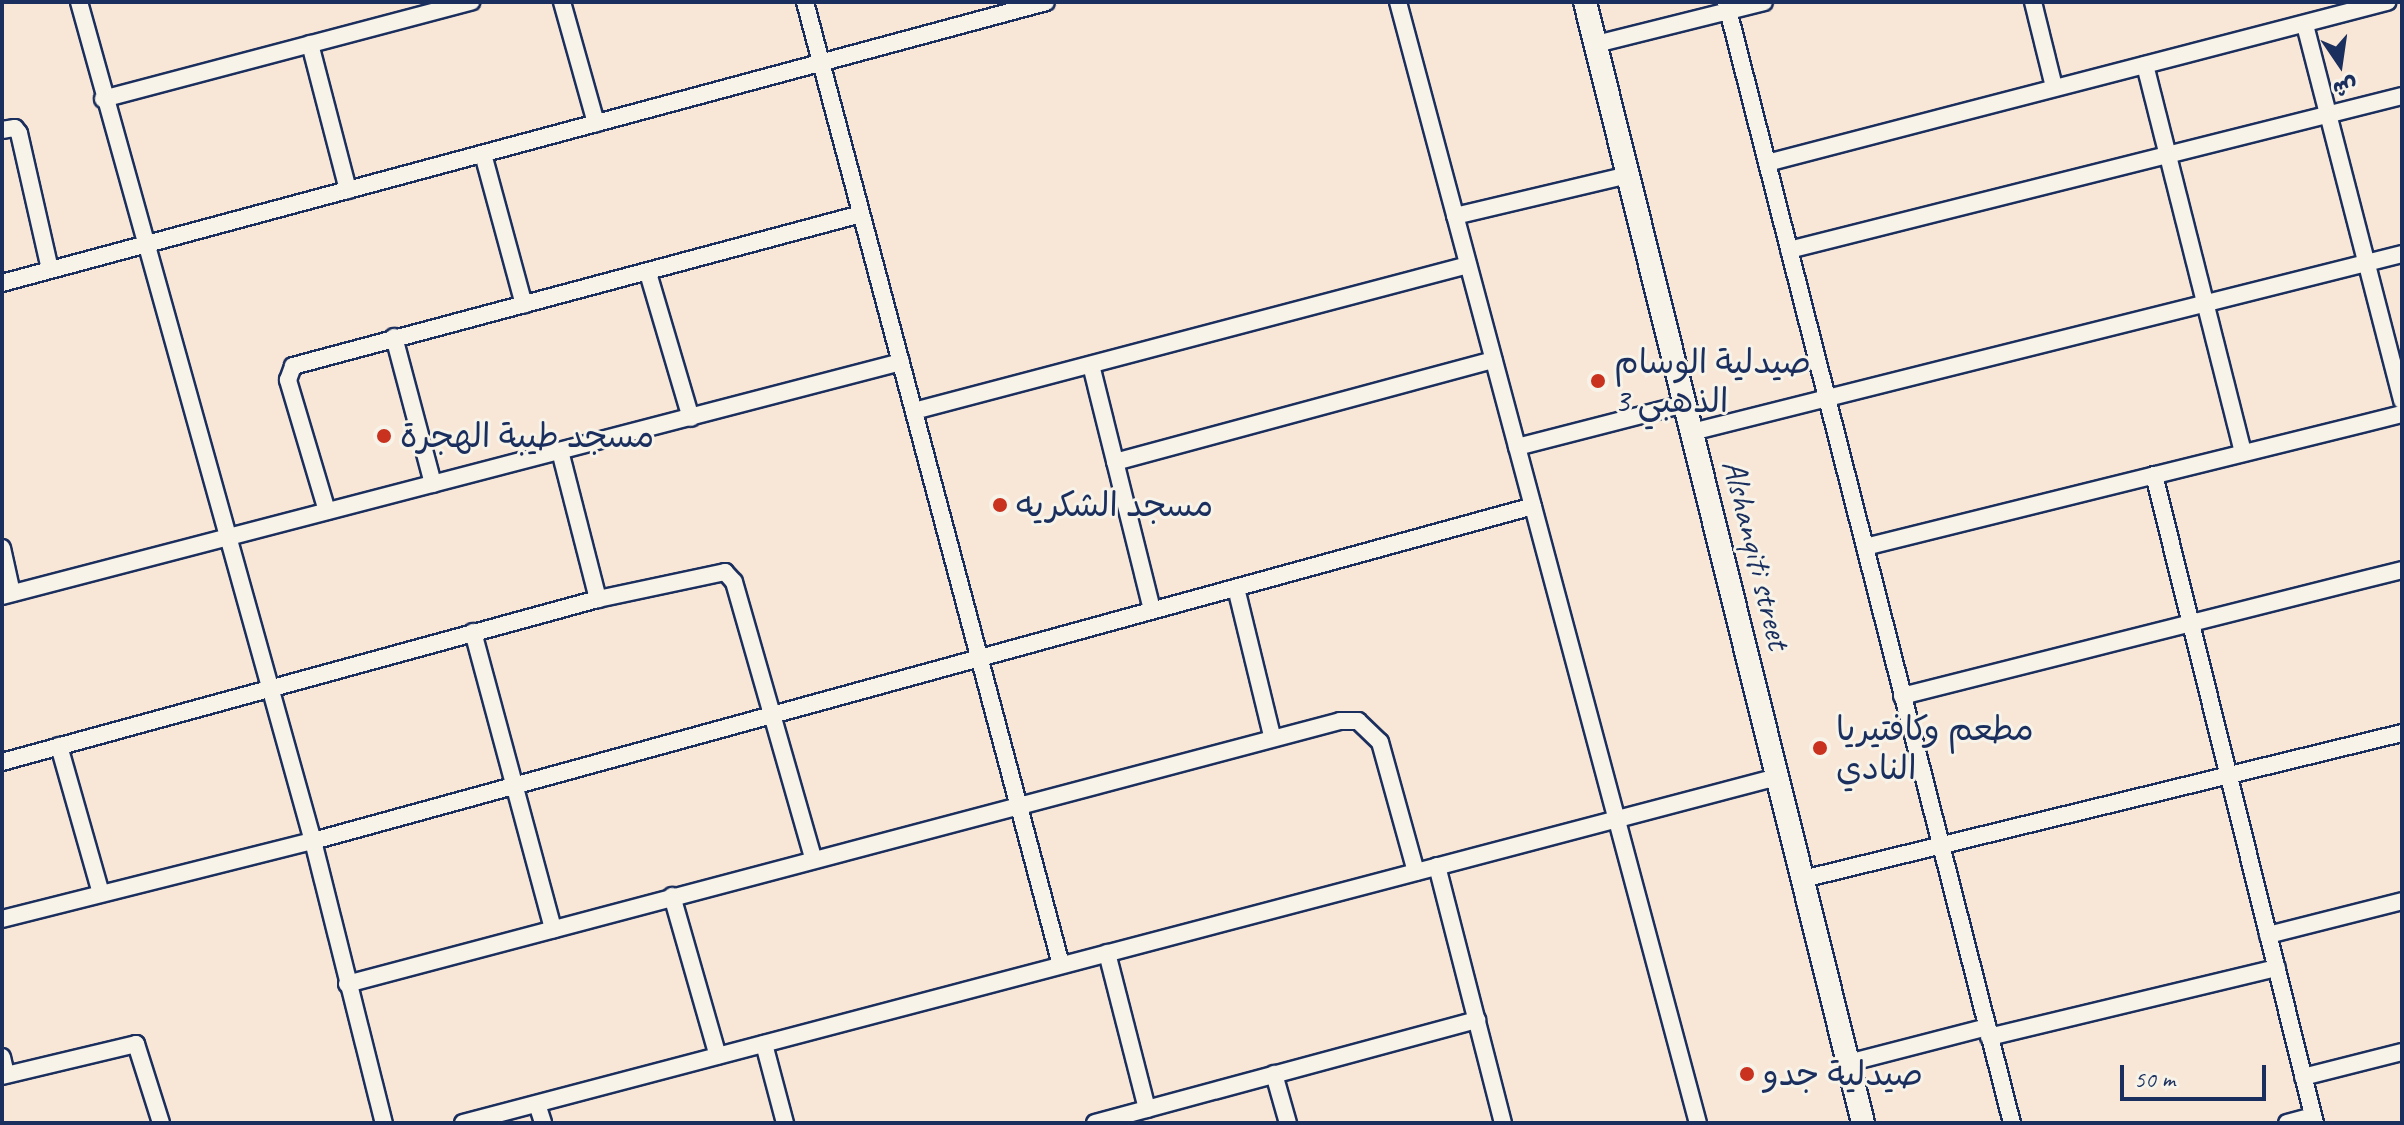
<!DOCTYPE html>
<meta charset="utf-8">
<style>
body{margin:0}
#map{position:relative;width:2404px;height:1125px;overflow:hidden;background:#f8e6d6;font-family:Caveat,"Playpen Sans Arabic",sans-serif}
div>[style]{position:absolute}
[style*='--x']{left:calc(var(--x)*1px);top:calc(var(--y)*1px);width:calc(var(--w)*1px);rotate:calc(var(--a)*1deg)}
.roads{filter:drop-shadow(2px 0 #1b2f5e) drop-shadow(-2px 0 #1b2f5e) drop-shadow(0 2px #1b2f5e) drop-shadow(0 -2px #1b2f5e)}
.minor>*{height:16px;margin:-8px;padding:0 8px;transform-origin:8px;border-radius:8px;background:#f7f3e8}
.tertiary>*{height:22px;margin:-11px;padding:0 11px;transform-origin:11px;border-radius:11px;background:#f7f3e8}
.dots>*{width:22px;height:22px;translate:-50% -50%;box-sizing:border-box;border:4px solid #f7f3e8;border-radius:50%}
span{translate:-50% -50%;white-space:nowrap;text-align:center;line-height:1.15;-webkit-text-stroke:6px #f7f3e8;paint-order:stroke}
.poi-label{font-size:34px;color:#1b2f5e}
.left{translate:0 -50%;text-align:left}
.street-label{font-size:34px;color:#1b2f5e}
.frame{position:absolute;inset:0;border:4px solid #1b2f5e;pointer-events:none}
.north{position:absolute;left:2300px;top:24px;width:80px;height:80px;-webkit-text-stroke:6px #f7f3e8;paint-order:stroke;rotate:167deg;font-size:22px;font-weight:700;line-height:32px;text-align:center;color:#1b2f5e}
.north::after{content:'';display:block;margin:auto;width:28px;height:36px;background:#1b2f5e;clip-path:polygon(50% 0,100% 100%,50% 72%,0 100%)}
.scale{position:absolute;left:2120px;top:1065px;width:146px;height:36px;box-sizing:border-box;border:4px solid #1b2f5e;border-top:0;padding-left:10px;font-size:24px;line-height:28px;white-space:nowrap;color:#1b2f5e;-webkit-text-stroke:6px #f7f3e8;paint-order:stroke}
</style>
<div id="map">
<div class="roads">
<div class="minor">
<i style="--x:79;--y:2;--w:871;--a:74.42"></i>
<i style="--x:313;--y:841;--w:291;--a:75.9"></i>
<i style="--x:562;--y:2;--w:126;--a:74.3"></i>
<i style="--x:805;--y:2;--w:996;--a:75.11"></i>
<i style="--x:1398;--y:2;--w:1160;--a:75.02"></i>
<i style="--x:1726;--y:2;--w:1157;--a:75.69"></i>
<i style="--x:2033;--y:2;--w:88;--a:76.1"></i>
<i style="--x:2305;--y:25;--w:388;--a:75.5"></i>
<i style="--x:310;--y:44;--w:151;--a:75.4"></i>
<i style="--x:1596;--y:44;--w:173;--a:-14"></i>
<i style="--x:2145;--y:65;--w:400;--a:75.8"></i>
<i style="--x:103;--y:99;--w:381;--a:-14.8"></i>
<i style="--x:2;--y:130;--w:13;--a:-9"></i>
<i style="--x:15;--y:128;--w:6;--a:51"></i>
<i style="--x:19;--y:133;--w:140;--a:77.2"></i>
<i style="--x:483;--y:154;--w:156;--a:74.8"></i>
<i style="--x:1767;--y:163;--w:641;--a:-14.56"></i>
<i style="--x:1455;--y:216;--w:178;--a:-13.3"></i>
<i style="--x:1789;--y:250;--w:632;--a:-14.1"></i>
<i style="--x:648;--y:273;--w:151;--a:73.5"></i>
<i style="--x:2;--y:283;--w:1081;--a:-15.06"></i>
<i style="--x:394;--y:337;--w:152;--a:75.1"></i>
<i style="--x:1091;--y:365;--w:252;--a:76"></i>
<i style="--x:914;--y:411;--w:573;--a:-14.76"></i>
<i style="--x:1692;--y:432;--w:732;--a:-14.07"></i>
<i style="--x:1517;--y:447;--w:173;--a:-14.4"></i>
<i style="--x:560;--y:451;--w:153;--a:75.6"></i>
<i style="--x:1115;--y:462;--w:392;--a:-15.1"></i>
<i style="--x:2154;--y:475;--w:668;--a:76.05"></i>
<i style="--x:327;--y:511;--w:137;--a:-106.6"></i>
<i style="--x:288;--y:380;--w:15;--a:-70"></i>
<i style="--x:293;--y:366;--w:588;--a:-14.98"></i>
<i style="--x:1865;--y:547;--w:553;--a:-13.91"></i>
<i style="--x:2;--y:548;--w:46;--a:77.5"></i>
<i style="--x:1236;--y:588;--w:152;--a:76.3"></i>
<i style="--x:2;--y:596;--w:929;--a:-14.59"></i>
<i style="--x:473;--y:632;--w:308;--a:74.9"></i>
<i style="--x:1902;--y:696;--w:516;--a:-14.14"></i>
<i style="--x:59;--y:746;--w:153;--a:74.1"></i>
<i style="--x:2;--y:762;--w:618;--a:-15.3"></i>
<i style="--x:598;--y:599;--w:130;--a:-12"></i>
<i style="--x:725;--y:572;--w:13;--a:48"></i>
<i style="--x:734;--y:582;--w:287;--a:74"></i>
<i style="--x:1437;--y:866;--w:265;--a:75.6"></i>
<i style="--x:1803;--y:879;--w:617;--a:-13.7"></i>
<i style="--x:672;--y:896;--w:166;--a:74"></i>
<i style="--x:2;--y:919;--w:321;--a:-14.1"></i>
<i style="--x:313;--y:841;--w:1265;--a:-15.35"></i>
<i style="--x:2268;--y:935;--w:138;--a:-14.2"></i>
<i style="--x:1107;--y:953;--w:161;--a:75.6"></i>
<i style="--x:347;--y:984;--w:1027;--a:-14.83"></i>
<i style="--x:1340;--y:721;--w:18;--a:0"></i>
<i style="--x:1358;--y:721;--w:30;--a:44"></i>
<i style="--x:1380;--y:742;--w:135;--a:74.5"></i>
<i style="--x:1989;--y:1037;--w:296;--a:-13.5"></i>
<i style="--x:764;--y:1044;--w:82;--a:75.1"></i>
<i style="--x:2;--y:1057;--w:17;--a:77"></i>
<i style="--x:1848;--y:1063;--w:144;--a:-14.5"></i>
<i style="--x:1274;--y:1074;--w:51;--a:74.1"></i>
<i style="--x:2;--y:1076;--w:138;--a:-13.4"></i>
<i style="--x:136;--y:1044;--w:83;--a:72.4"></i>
<i style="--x:2303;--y:1077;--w:102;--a:-14.2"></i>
<i style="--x:537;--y:1104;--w:20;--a:72"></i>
<i style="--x:463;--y:1123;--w:1359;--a:-14.75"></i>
<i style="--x:1095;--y:1123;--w:396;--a:-15.1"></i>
<i style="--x:2287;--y:1123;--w:27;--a:-15"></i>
</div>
<div class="tertiary">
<i style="--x:1585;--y:2;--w:1155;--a:76.07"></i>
</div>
</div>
<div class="dots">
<i style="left:1598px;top:381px;background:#c8321e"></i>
<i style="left:384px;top:436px;background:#c8321e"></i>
<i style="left:1000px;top:505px;background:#c8321e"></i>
<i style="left:1820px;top:748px;background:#c8321e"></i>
<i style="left:1747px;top:1074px;background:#c8321e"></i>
</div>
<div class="poi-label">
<span class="left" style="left:1614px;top:381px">صيدلية الوسام<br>الذهبي 3</span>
<span class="left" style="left:400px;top:436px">مسجد طيبة الهجرة</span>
<span class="left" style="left:1016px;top:505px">مسجد الشكريه</span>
<span class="left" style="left:1836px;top:748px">مطعم وكافتيريا<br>النادي</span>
<span class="left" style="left:1763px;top:1074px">صيدلية جدو</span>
</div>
<div class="street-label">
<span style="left:1757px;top:554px;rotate:76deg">Alshanqiti street</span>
</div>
<div class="frame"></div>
<div class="north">ش</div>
<div class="scale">50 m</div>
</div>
